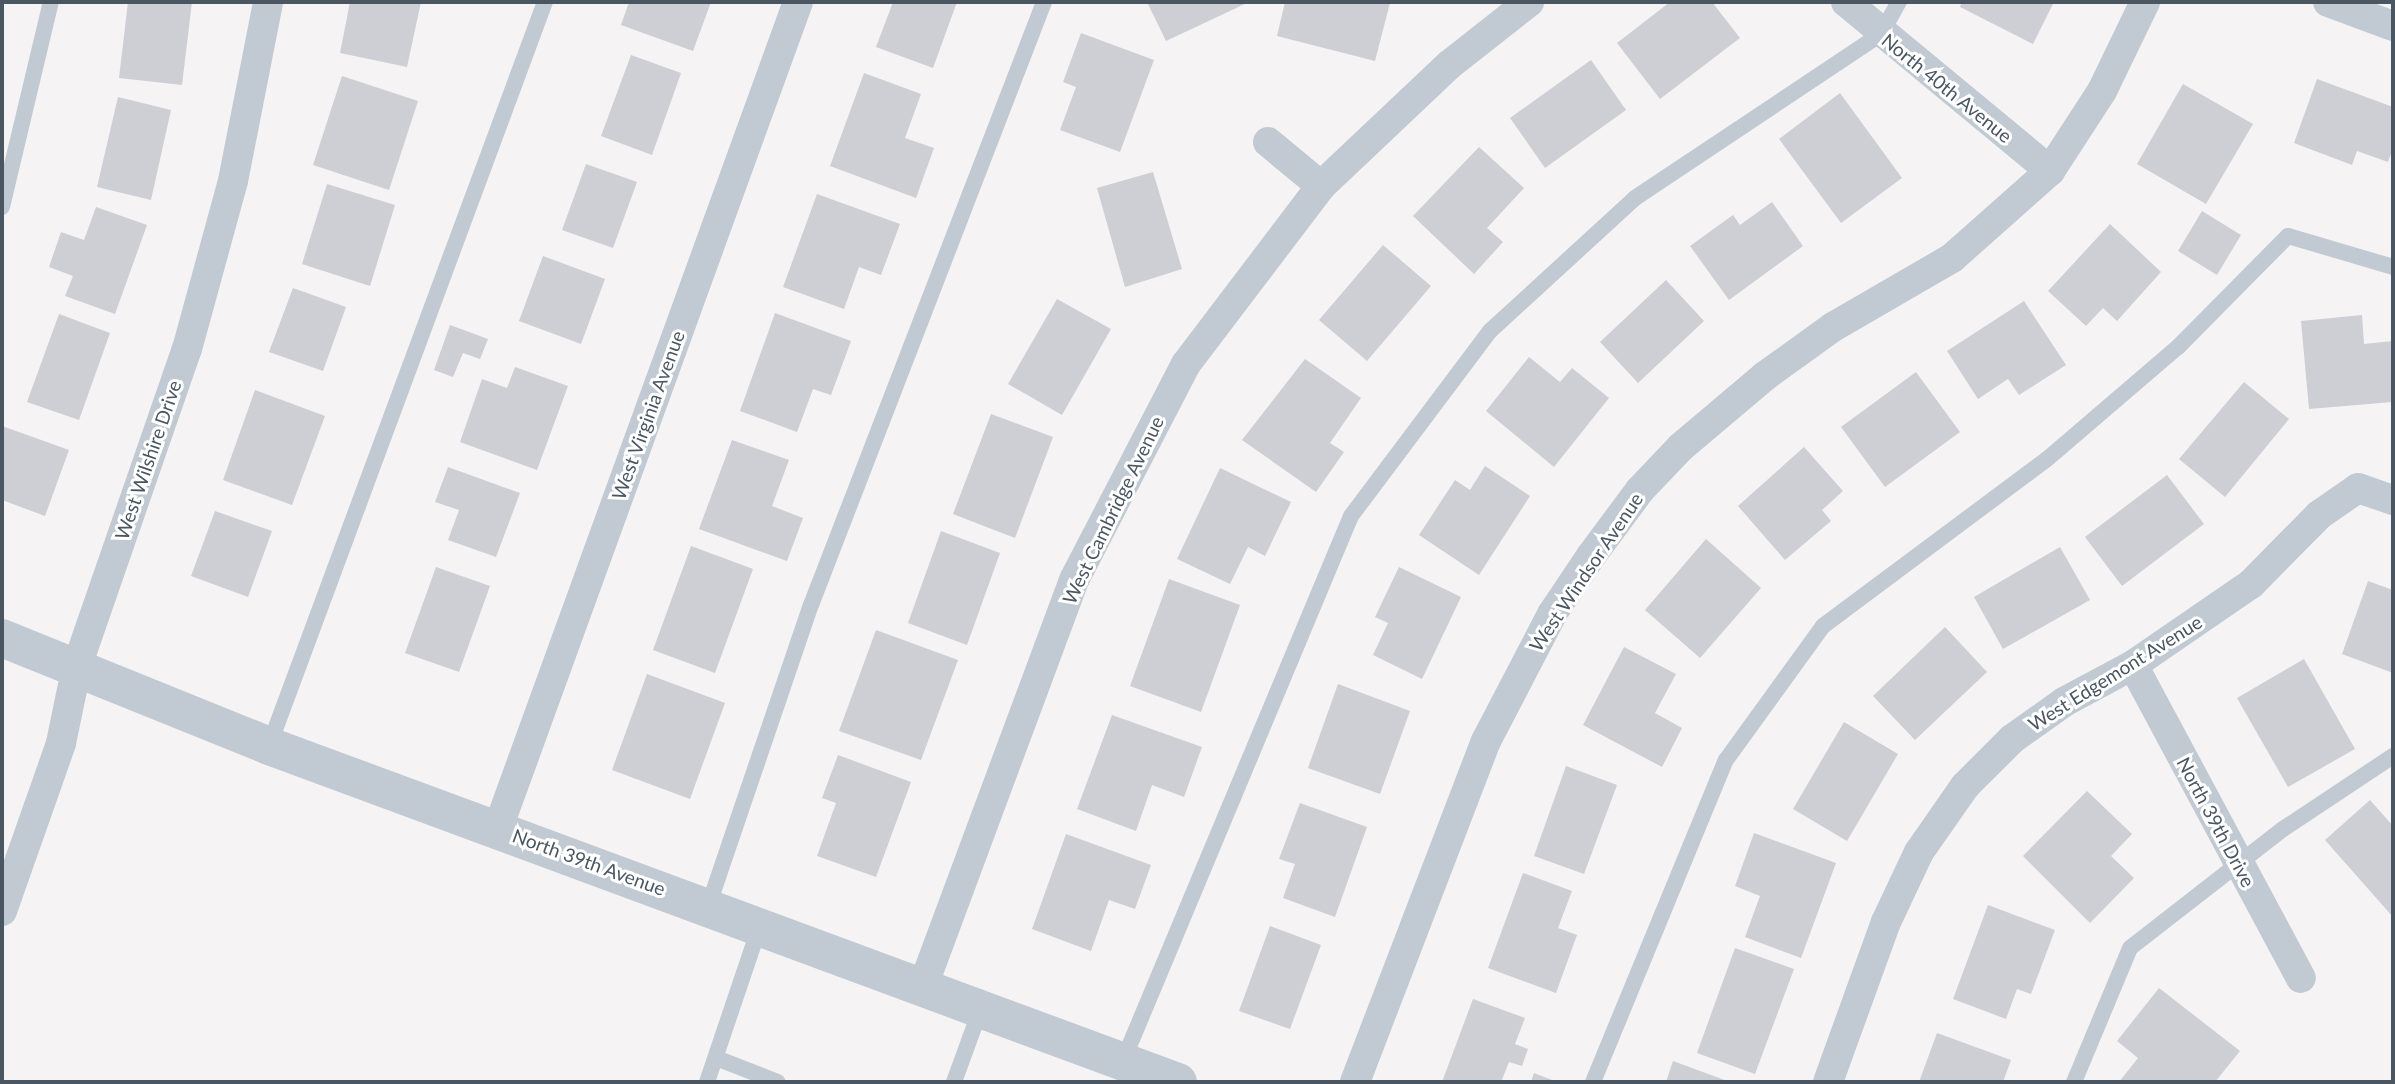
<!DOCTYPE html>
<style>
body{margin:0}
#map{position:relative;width:2395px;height:1084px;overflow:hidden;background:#f5f3f3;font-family:Lato,sans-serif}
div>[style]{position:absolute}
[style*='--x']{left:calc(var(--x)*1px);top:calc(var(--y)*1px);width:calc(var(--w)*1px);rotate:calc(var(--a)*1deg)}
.building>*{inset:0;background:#cdcfd5}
.service>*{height:16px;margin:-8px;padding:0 8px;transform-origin:8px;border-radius:8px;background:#c1cad2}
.minor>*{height:30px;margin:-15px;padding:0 15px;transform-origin:15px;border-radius:15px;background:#c1cad2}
.tertiary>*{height:38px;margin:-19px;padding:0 19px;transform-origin:19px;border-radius:19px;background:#c1cad2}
span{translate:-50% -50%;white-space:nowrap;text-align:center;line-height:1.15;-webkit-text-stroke:6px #fff;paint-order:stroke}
.street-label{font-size:19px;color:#4a5661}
.frame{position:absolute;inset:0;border:4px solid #4a5661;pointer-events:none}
</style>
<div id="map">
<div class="building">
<i style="clip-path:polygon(128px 2px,192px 2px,182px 85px,119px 78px)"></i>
<i style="clip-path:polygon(350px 2px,421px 2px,407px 67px,340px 53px)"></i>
<i style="clip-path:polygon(629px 2px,711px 2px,693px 51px,621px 25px)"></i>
<i style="clip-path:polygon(893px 2px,957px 2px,933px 68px,876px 47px)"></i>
<i style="clip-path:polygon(1147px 2px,1249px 2px,1166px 41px)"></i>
<i style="clip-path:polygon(1285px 2px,1390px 3px,1375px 61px,1277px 36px)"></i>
<i style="clip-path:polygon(1670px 2px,1712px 2px,1740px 38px,1660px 99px,1617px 43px)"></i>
<i style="clip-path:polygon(1962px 2px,2054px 2px,2033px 44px,1960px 7px)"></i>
<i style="clip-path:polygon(1081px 33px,1154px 60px,1120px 152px,1060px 130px,1076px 87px,1063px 82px)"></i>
<i style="clip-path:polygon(631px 55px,681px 73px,652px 155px,601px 136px)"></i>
<i style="clip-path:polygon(1591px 60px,1626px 110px,1545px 168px,1510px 118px)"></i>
<i style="clip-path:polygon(864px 73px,921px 94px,905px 138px,934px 148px,916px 198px,830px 166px)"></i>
<i style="clip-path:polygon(342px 76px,418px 101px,389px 190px,313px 165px)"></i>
<i style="clip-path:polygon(2317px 79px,2393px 107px,2393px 148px,2388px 162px,2357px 151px,2352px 165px,2294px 143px)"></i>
<i style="clip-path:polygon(2183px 84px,2253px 124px,2206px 204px,2137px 164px)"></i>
<i style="clip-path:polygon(1840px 93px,1902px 178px,1841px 223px,1779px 139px)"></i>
<i style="clip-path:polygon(118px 97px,171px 110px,151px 200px,97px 187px)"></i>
<i style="clip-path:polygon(1479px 147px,1524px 188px,1487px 228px,1503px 242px,1474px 274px,1413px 216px)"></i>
<i style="clip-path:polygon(586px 164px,637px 182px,613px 248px,562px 230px)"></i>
<i style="clip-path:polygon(1153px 172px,1182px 269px,1125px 287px,1097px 188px)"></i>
<i style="clip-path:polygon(327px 184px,395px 205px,370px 286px,302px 264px)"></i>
<i style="clip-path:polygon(817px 194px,900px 224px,881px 275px,859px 267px,844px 309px,783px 287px)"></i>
<i style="clip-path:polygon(1772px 202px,1803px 246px,1729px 300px,1690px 246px,1733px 215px,1740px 225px)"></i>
<i style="clip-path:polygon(96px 207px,147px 225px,115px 314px,65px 296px,73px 276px,49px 267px,61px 232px,84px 240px)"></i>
<i style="clip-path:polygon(2202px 211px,2241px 235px,2217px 275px,2178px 251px)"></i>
<i style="clip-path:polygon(2110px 224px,2161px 272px,2117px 321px,2103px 308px,2086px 326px,2048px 291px)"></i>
<i style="clip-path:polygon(1383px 245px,1431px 286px,1367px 361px,1319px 320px)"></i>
<i style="clip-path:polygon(543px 256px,605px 279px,581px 344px,519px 321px)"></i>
<i style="clip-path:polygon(1666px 280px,1704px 321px,1638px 383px,1600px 342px)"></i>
<i style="clip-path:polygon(293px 288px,346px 307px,323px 371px,269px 352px)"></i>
<i style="clip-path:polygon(1057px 299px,1111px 329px,1062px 415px,1008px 384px)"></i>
<i style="clip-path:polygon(2024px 301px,2066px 365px,2019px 395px,2008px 379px,1978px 399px,1947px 351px)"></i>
<i style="clip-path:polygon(775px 313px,851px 341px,831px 395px,813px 389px,797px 432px,740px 411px)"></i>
<i style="clip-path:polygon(59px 314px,110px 333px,79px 420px,27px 402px)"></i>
<i style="clip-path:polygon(2362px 315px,2364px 344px,2393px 341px,2393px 402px,2309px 409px,2301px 321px)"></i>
<i style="clip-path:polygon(450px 325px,488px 339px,480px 359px,463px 353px,453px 377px,434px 370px)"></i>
<i style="clip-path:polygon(1529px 357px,1560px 382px,1572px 368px,1609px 398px,1554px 467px,1486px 411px)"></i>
<i style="clip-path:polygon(1305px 359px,1361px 398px,1330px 443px,1344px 452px,1316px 492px,1242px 440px)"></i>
<i style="clip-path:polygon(515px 367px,568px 386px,537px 470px,460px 442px,482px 379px,507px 388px)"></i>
<i style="clip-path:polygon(1916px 372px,1960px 432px,1885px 487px,1841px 427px)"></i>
<i style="clip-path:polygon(2244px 382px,2289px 419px,2225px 497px,2179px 459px)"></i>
<i style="clip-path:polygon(255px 390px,325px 416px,292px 505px,223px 480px)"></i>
<i style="clip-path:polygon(991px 414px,1053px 437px,1015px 538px,953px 514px)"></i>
<i style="clip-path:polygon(2px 426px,69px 450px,45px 516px,2px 500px)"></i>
<i style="clip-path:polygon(732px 440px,789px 460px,772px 506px,803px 518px,787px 561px,699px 529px)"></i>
<i style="clip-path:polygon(1804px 447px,1843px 491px,1822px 510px,1831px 521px,1785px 560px,1738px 506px)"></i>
<i style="clip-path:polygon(1485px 466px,1530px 496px,1479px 575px,1419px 535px,1455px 480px,1470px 490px)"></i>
<i style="clip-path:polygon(448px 467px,520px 493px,496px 557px,448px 540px,459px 510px,435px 502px)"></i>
<i style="clip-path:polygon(1220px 468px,1291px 502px,1265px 556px,1248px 547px,1230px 584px,1177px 559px)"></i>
<i style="clip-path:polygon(2167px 475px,2204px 524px,2122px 586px,2085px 537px)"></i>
<i style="clip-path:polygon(215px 511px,272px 531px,248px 597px,191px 576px)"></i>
<i style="clip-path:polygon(941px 531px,1000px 553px,967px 645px,908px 623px)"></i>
<i style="clip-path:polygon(1706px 539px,1761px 588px,1700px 658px,1645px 610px)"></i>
<i style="clip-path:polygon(691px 546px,753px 569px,715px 673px,653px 650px)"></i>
<i style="clip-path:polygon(2060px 547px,2090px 600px,2003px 649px,1974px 597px)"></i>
<i style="clip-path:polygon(436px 567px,490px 586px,459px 672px,405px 653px)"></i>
<i style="clip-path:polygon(1399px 567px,1461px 597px,1422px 679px,1373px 655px,1388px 623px,1375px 617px)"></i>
<i style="clip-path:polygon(1169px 579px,1240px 605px,1201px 712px,1130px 686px)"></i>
<i style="clip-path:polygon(2368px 581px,2393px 590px,2393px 673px,2342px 654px)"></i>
<i style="clip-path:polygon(1945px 627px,1987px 672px,1915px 740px,1873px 696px)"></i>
<i style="clip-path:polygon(876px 630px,958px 660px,921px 760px,839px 731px)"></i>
<i style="clip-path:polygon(1624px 647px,1676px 674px,1655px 713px,1682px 728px,1662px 767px,1583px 725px)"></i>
<i style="clip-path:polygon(2304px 659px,2355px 749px,2288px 787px,2237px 698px)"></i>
<i style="clip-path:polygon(647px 674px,725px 703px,690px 799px,612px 770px)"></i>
<i style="clip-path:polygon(1338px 684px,1410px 711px,1380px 794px,1308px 768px)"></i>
<i style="clip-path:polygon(1112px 715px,1202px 747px,1184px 797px,1152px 785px,1136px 831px,1077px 809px)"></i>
<i style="clip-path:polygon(1844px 722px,1898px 754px,1847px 841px,1793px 809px)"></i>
<i style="clip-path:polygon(838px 755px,911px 782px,876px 877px,817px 856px,836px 803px,822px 798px)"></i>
<i style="clip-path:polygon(1566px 766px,1617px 785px,1584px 874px,1534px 856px)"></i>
<i style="clip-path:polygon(2087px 791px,2132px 834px,2111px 856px,2134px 878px,2090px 923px,2023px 856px)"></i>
<i style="clip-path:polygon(2370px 800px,2393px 826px,2393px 917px,2325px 840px)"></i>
<i style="clip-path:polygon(1300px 803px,1367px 827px,1335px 917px,1283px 898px,1295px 864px,1279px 859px)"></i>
<i style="clip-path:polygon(1754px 833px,1836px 863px,1801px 958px,1745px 937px,1760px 896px,1735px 886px)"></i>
<i style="clip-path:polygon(1066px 834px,1151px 865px,1135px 909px,1109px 900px,1091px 951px,1032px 929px)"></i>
<i style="clip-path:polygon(1523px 873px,1572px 891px,1558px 928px,1577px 935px,1556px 993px,1488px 968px)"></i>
<i style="clip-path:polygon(1988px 905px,2055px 930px,2031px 994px,2017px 989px,2006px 1019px,1953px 999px)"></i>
<i style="clip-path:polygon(1270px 926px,1321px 945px,1290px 1029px,1239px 1011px)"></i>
<i style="clip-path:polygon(1735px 948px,1794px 969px,1755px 1074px,1697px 1053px)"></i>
<i style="clip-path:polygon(2159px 988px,2240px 1051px,2215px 1082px,2119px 1082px,2138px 1058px,2117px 1041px)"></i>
<i style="clip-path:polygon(1473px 999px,1525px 1018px,1515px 1044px,1528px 1049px,1522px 1066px,1509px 1062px,1501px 1082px,1442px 1082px)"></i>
<i style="clip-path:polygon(1937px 1033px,2011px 1060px,2003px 1082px,1919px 1082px)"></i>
<i style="clip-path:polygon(1673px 1061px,1730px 1082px,1666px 1082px)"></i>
<i style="clip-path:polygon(1534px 1073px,1557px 1082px,1531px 1082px)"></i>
</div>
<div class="service">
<i style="--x:2;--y:207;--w:211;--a:-76.6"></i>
<i style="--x:269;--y:746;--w:794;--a:-69.65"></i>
<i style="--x:708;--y:907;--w:319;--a:-71.2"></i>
<i style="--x:811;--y:605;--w:646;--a:-68.87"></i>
<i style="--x:716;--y:1058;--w:66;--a:21.2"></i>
<i style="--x:1123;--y:1061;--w:591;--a:-67.3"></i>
<i style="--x:1351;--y:516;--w:231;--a:-53.1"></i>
<i style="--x:1490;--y:331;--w:197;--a:-42.5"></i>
<i style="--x:1635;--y:198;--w:296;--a:-33.7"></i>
<i style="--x:1881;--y:34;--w:37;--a:-61"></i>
<i style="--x:707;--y:1082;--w:163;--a:-71.3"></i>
<i style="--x:954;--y:1082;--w:79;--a:-70"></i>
<i style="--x:1593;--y:1082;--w:348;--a:-67.6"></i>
<i style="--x:1726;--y:760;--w:165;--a:-54.1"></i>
<i style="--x:1823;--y:626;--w:278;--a:-36.7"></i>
<i style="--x:2046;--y:460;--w:174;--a:-40.6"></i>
<i style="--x:2178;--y:347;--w:156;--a:-45.3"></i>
<i style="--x:2288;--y:236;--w:109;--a:16.4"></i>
<i style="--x:2074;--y:1082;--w:145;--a:-67.3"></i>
<i style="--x:2130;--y:948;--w:194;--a:-37.9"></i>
<i style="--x:2283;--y:829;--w:132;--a:-33.6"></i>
</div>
<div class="minor">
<i style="--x:1846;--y:2;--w:265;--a:39.6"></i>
<i style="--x:2328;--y:2;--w:69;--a:20.3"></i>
<i style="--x:1268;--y:142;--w:69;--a:39.7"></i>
<i style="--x:2133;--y:665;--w:355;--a:61.8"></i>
<i style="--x:498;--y:828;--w:879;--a:-70.04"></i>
<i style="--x:2;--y:911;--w:178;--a:-70.6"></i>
<i style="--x:61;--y:743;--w:79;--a:-78.3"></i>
<i style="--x:77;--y:666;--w:336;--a:-70.9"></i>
<i style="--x:187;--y:349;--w:174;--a:-74.7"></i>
<i style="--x:233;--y:181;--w:182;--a:-78.9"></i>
<i style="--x:923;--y:986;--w:435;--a:-69.6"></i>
<i style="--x:1075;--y:578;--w:241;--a:-62.6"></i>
<i style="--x:1186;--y:364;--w:223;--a:-52.8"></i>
<i style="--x:1321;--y:186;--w:176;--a:-43.4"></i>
<i style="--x:1449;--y:65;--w:102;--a:-38.2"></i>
<i style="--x:1355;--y:1082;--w:365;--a:-69"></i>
<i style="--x:1486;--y:741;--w:143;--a:-62.5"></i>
<i style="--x:1552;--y:614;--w:70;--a:-56.1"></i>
<i style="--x:1591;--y:556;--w:82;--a:-53.4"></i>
<i style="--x:1640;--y:490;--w:59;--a:-46.4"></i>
<i style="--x:1681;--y:447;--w:110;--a:-40.2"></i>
<i style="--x:1765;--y:376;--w:84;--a:-35.8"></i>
<i style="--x:1833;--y:327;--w:138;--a:-30.1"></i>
<i style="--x:1952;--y:258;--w:131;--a:-41.6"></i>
<i style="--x:2050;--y:171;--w:95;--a:-57"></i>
<i style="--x:2102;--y:91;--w:99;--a:-64.2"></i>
<i style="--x:1828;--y:1082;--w:170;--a:-70.1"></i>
<i style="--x:1886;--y:922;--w:77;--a:-64.8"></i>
<i style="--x:1919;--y:852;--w:80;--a:-55.1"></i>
<i style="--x:1965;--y:786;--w:66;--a:-45"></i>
<i style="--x:2012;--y:739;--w:64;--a:-35.4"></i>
<i style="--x:2064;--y:702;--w:78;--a:-28.2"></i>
<i style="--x:2133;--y:665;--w:143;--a:-34.5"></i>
<i style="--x:2251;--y:584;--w:97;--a:-45.4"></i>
<i style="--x:2319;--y:515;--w:47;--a:-34.7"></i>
<i style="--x:2358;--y:488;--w:37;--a:19"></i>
</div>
<div class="tertiary">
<i style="--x:2;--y:638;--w:288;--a:22"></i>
<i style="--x:269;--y:746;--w:969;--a:20.29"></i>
</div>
<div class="street-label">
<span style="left:1947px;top:88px;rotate:39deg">North 40th Avenue</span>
<span style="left:648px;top:415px;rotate:-70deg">West Virginia Avenue</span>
<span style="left:148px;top:460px;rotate:-71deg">West Wilshire Drive</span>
<span style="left:1113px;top:510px;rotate:-64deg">West Cambridge Avenue</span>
<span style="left:1586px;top:572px;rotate:-56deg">West Windsor Avenue</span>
<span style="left:2115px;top:673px;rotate:-32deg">West Edgemont Avenue</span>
<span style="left:2216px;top:822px;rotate:62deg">North 39th Drive</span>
<span style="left:589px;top:862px;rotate:20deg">North 39th Avenue</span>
</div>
<div class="frame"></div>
</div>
